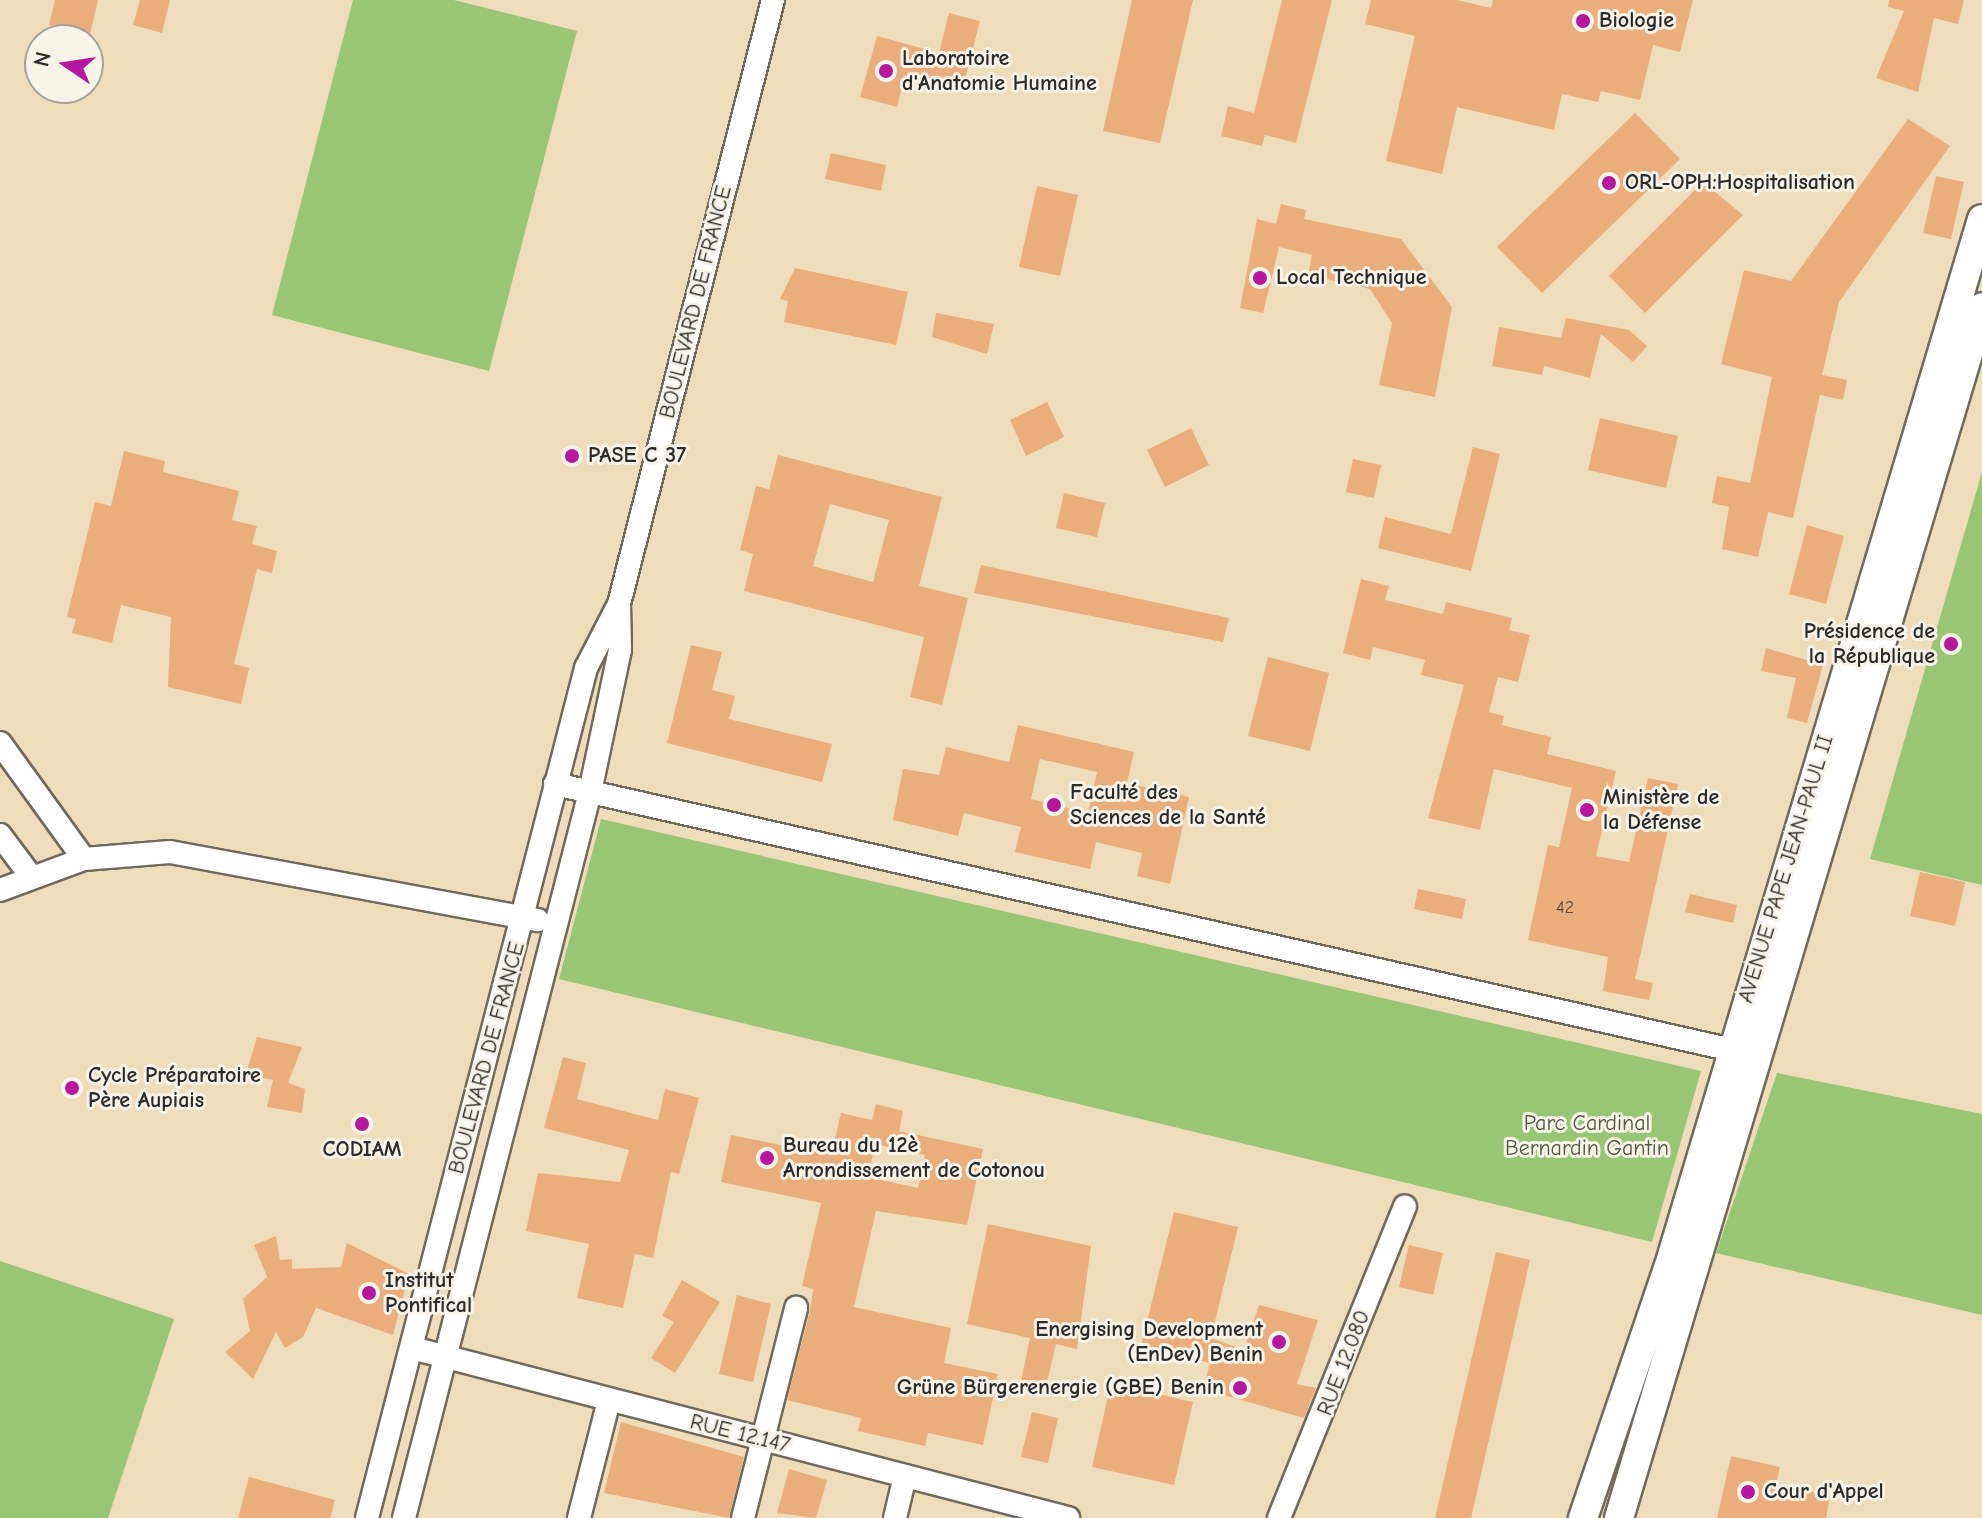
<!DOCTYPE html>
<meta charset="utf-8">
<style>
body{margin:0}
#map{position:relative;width:1982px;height:1518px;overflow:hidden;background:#efdcbb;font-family:"Comic Neue",sans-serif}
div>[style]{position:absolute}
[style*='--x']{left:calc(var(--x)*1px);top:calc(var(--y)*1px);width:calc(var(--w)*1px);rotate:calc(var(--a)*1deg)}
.green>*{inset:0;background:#99c674}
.building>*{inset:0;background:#eaae7d}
.roads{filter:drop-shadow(2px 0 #70695d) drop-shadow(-2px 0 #70695d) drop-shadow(0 2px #70695d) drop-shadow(0 -2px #70695d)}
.minor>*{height:22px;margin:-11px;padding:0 11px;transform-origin:11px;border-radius:11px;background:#fff}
.major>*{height:28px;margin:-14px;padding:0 14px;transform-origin:14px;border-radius:14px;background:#fff}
.dots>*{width:22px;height:22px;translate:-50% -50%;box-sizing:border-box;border:4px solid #f7f3e8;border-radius:50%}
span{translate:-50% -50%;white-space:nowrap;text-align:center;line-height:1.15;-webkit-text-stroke:6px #f7f3e8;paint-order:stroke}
.number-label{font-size:18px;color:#5b4c40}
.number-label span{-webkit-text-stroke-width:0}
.poi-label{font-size:22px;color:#2b2b2b;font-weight:700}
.left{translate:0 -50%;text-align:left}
.right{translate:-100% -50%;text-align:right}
.street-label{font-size:22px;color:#2b2b2b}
.park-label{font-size:22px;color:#4c5a41}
.north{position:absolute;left:24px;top:24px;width:80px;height:80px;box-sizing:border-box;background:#f7f3e8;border:2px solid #a5a39c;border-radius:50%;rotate:283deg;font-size:22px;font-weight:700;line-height:32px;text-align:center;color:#2b2b2b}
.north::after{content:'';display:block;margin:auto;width:28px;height:36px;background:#b5179e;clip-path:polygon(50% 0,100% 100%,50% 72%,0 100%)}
</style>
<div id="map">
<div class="green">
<i style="clip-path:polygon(353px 0,454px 0,577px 31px,489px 371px,272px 315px)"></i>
<i style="clip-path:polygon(1982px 472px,1982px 885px,1870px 859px)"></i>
<i style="clip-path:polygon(601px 819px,1701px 1071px,1652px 1242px,559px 979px)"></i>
<i style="clip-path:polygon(1777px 1073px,1982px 1114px,1982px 1315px,1716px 1253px)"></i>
<i style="clip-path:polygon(0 1261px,174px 1319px,108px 1518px,0 1518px)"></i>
</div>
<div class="building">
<i style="clip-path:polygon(55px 0,98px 0,90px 35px,49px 25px)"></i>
<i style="clip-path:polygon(140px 0,170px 0,162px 33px,133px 25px)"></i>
<i style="clip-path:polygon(1132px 0,1193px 0,1160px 143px,1103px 131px)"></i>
<i style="clip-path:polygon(1282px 0,1332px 0,1296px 143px,1265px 135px,1262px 146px,1221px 136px,1228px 106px,1254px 113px)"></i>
<i style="clip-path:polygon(1371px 0,1457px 0,1491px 8px,1493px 0,1693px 0,1680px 52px,1653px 45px,1640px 100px,1601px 91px,1598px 102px,1562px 94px,1554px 130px,1457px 107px,1442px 174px,1386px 161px,1415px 36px,1365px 24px)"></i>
<i style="clip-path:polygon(1889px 0,1964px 0,1958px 24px,1934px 18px,1918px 92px,1876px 78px,1904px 11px,1888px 7px)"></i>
<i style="clip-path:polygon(949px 13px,980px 21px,962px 91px,905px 76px,897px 107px,860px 97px,877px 36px,939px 53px)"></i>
<i style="clip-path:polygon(1635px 113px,1680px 159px,1542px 293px,1497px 247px)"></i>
<i style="clip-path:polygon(1908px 119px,1950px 146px,1839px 302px,1822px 375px,1847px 380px,1843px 400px,1820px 395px,1793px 518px,1768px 512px,1758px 557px,1722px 549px,1729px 507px,1712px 503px,1717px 476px,1750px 483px,1772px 377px,1721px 364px,1744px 270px,1791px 281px)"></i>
<i style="clip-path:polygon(831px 153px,886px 165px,881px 191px,825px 179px)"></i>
<i style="clip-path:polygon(1936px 176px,1964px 182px,1951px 239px,1923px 233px)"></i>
<i style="clip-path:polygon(1703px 182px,1743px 215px,1645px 313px,1609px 276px)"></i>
<i style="clip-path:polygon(1037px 186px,1078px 195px,1060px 276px,1019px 267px)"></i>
<i style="clip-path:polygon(1281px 204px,1306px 210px,1304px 219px,1401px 239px,1452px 307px,1435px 397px,1379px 385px,1392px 323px,1370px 289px,1308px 275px,1312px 255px,1279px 247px,1263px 313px,1240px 308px,1257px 219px,1276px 224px)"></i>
<i style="clip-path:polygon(795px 268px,908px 292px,896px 345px,784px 322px,788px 301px,780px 299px)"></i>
<i style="clip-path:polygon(936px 313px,994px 324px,987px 354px,932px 337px)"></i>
<i style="clip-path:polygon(1566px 318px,1629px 330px,1647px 346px,1633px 362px,1601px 334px,1590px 378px,1544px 366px,1542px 375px,1492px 366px,1499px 327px,1561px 338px)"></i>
<i style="clip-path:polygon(1047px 402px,1064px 437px,1026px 456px,1010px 420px)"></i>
<i style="clip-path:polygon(1600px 418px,1678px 436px,1666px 488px,1588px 470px)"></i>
<i style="clip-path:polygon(1191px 428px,1209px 465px,1165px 487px,1147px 450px)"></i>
<i style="clip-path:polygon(1473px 447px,1500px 454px,1471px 571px,1378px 548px,1385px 517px,1451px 534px)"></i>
<i style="clip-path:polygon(124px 451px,165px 461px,163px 472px,239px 491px,232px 520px,257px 526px,252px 544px,277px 551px,272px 573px,257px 569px,234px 664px,249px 668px,241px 704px,168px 687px,171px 617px,121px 605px,112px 643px,72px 633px,76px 619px,67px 617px,95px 502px,111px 506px)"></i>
<i style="clip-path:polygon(evenodd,778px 455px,942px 497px,919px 586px,968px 598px,942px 705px,910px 697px,924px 637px,744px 591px,753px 554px,740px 550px,756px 486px,769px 489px,778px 455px,830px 504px,889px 520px,873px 582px,813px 566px,830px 504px)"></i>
<i style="clip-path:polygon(1353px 459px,1381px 465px,1374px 498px,1346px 492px)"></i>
<i style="clip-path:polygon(1064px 493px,1105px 503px,1097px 537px,1056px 528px)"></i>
<i style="clip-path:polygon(1807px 525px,1844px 536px,1826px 604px,1789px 594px)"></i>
<i style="clip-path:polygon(981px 565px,1229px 618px,1223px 642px,974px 593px)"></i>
<i style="clip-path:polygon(1361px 579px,1389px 586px,1385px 600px,1443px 614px,1446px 602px,1512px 618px,1509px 630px,1530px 635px,1518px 682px,1498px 677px,1489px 712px,1504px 716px,1502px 725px,1551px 737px,1547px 754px,1616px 771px,1596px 856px,1629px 862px,1648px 778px,1678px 784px,1635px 979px,1653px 983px,1649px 1000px,1603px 991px,1608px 957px,1528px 940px,1548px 845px,1559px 847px,1572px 788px,1494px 769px,1480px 830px,1428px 818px,1464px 685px,1421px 675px,1425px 660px,1373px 647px,1370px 660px,1343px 653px)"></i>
<i style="clip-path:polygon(691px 645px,722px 652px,712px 690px,735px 696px,729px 719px,832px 744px,822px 782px,667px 743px)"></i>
<i style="clip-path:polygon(1766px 648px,1823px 665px,1807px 723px,1787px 718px,1796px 678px,1761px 671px)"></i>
<i style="clip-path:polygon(1268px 657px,1329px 673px,1310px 751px,1248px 736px)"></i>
<i style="clip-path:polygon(evenodd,1018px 725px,1134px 752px,1127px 783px,1189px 797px,1170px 884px,1137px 876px,1142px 853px,1096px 842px,1090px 869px,1015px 852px,1021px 827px,964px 813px,958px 836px,893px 820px,903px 769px,939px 775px,946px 747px,1009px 762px,1018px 725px,1040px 759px,1097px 772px,1088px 813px,1031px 799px,1040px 759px)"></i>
<i style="clip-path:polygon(1920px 872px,1965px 882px,1955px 926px,1910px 916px)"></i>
<i style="clip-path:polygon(1418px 889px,1466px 899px,1462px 919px,1414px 909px)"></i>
<i style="clip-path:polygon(1690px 894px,1737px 905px,1733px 923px,1685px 912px)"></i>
<i style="clip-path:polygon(257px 1037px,302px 1047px,288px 1083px,305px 1089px,302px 1113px,267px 1107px,273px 1080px,246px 1074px)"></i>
<i style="clip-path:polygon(563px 1057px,586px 1063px,577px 1099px,658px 1120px,665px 1089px,699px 1098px,679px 1174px,671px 1172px,653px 1258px,635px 1254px,623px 1308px,577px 1298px,589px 1244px,526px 1231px,538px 1173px,620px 1182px,629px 1150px,544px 1128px)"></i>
<i style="clip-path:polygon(evenodd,876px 1104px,903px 1111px,899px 1131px,983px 1149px,967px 1225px,876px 1211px,854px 1307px,951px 1328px,944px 1363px,998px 1374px,983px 1445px,928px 1433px,925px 1446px,858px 1431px,861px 1418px,787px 1400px,810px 1311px,813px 1289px,802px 1286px,821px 1203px,721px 1182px,731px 1135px,831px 1155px,841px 1113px,872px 1120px,876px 1104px,875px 1144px,925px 1155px,918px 1188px,868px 1177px,875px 1144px)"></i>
<i style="clip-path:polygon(1174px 1212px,1238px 1227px,1211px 1338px,1244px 1350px,1259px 1305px,1318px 1320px,1297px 1384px,1316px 1388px,1304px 1418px,1203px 1389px,1210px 1363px,1141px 1346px)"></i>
<i style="clip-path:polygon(988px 1224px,1091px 1246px,1077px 1349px,1056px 1344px,1045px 1391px,1020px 1386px,1030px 1338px,967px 1324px)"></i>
<i style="clip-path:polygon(276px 1236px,280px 1260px,292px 1259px,292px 1269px,341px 1267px,347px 1243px,409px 1274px,393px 1335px,316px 1308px,303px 1337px,285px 1348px,276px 1332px,253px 1379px,225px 1352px,250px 1331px,243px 1299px,267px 1277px,254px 1245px)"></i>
<i style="clip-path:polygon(1409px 1245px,1443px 1253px,1433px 1295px,1399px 1287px)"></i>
<i style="clip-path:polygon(1496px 1252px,1530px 1260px,1471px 1518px,1435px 1518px)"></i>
<i style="clip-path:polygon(682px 1280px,720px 1302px,675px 1373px,651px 1358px,674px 1322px,662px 1316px)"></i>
<i style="clip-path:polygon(737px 1295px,771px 1304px,753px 1382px,719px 1374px)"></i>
<i style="clip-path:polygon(1111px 1383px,1193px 1402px,1174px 1485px,1092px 1467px)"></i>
<i style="clip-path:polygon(1032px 1412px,1058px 1418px,1048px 1463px,1021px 1457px)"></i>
<i style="clip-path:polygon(621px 1422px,744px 1457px,729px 1518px,604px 1493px)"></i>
<i style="clip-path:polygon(1731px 1456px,1780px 1467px,1776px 1484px,1830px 1496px,1826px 1518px,1717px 1518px)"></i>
<i style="clip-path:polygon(789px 1469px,827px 1480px,816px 1518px,777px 1513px)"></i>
<i style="clip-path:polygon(249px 1477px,335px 1500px,330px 1518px,238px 1518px)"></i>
</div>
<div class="roads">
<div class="minor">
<i style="--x:0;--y:743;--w:143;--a:54.1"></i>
<i style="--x:555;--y:784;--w:1221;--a:12.73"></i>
<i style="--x:0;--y:835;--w:50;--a:53.1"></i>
<i style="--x:0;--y:890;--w:90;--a:-20.3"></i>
<i style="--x:84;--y:859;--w:86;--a:-4.7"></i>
<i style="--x:170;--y:852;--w:374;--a:10.5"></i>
<i style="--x:412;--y:1348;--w:678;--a:14.53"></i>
<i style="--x:367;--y:1518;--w:878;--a:-75.55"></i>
<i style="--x:586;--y:668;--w:72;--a:-62.7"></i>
<i style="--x:404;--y:1518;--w:749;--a:-75.63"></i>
<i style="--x:590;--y:792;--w:145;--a:-78.1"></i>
<i style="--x:620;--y:650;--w:46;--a:-91.2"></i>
<i style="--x:619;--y:604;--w:623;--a:-75.7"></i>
<i style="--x:579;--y:1518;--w:122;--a:-75.7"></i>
<i style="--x:743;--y:1518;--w:217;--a:-75.8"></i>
<i style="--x:895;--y:1518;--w:43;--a:-76.6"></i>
<i style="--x:1279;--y:1518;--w:336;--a:-68"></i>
</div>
<div class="major">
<i style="--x:1583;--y:1518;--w:263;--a:-71.2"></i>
<i style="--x:1668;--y:1269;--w:1096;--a:-73.35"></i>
<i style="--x:1619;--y:1518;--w:1264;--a:-73.31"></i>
</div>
</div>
<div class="dots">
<i style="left:1583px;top:21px;background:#b5179e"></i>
<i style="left:886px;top:71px;background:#b5179e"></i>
<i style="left:1609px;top:183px;background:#b5179e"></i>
<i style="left:1260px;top:278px;background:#b5179e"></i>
<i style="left:572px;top:456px;background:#b5179e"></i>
<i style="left:1951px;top:644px;background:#b5179e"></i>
<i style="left:1054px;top:805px;background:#b5179e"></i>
<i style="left:1587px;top:810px;background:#b5179e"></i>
<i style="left:72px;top:1088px;background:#b5179e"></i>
<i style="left:362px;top:1124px;background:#b5179e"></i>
<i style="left:767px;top:1158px;background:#b5179e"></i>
<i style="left:369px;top:1293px;background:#b5179e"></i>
<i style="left:1279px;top:1342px;background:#b5179e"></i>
<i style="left:1240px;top:1388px;background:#b5179e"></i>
<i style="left:1748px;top:1492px;background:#b5179e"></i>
</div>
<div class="number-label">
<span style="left:1565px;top:908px">42</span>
</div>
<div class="poi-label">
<span class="left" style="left:1599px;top:21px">Biologie</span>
<span class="left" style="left:902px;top:71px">Laboratoire<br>d'Anatomie Humaine</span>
<span class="left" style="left:1625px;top:183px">ORL-OPH:Hospitalisation</span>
<span class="left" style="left:1276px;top:278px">Local Technique</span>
<span class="left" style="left:588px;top:456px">PASE C 37</span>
<span class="right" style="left:1935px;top:644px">Présidence de<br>la République</span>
<span class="left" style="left:1070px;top:805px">Faculté des<br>Sciences de la Santé</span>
<span class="left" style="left:1603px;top:810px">Ministère de<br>la Défense</span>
<span class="left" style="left:88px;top:1088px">Cycle Préparatoire<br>Père Aupiais</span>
<span class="left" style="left:783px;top:1158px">Bureau du 12è<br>Arrondissement de Cotonou</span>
<span style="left:362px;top:1150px">CODIAM</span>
<span class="left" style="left:385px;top:1293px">Institut<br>Pontifical</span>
<span class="right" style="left:1263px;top:1342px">Energising Development<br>(EnDev) Benin</span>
<span class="right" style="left:1224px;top:1388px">Grüne Bürgerenergie (GBE) Benin</span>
<span class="left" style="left:1764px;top:1492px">Cour d'Appel</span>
</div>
<div class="street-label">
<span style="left:696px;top:302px;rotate:-76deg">BOULEVARD DE FRANCE</span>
<span style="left:1786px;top:869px;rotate:-73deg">AVENUE PAPE JEAN-PAUL II</span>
<span style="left:487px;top:1058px;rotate:-75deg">BOULEVARD DE FRANCE</span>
<span style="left:1344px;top:1363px;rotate:-69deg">RUE 12.080</span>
<span style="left:740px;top:1434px;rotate:14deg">RUE 12.147</span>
</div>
<div class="park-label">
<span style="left:1587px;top:1136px">Parc Cardinal<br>Bernardin Gantin</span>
</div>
<div class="north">N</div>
</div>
